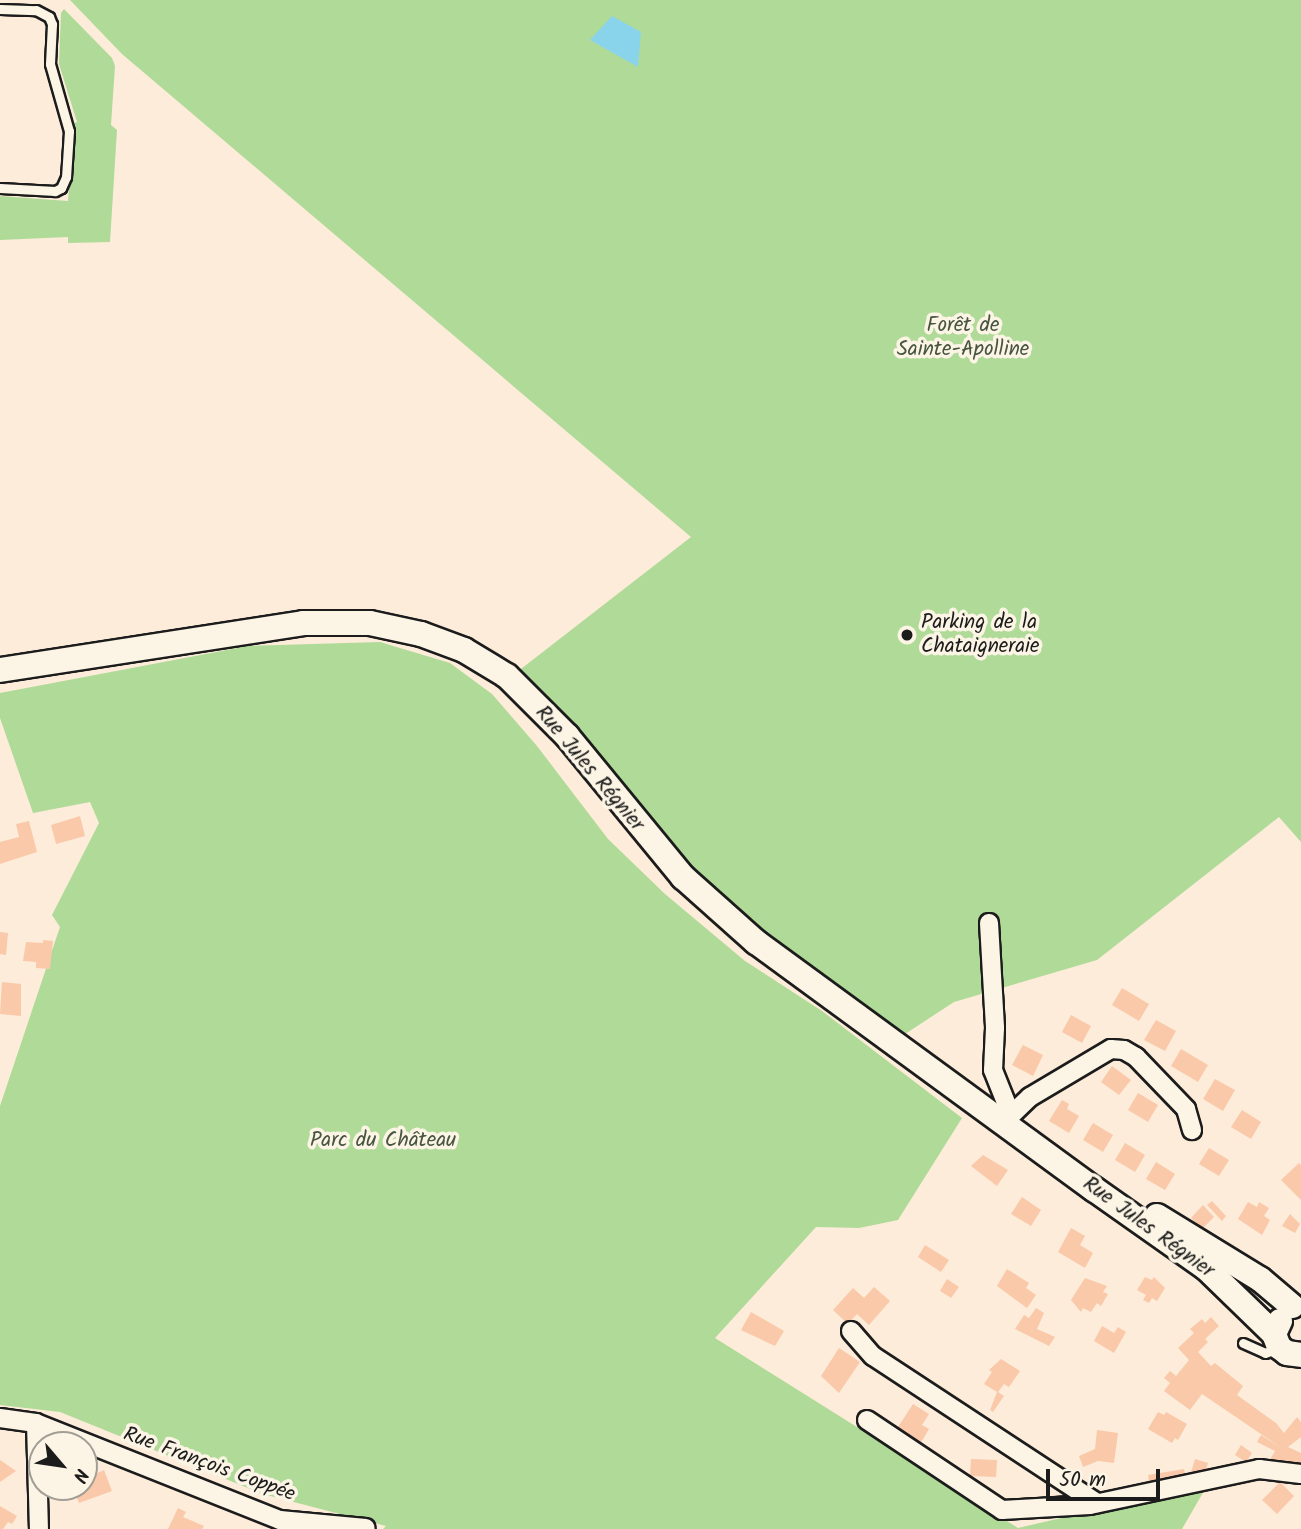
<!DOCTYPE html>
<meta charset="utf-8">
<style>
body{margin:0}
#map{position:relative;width:1301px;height:1529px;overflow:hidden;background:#fcecd9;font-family:Kalam,sans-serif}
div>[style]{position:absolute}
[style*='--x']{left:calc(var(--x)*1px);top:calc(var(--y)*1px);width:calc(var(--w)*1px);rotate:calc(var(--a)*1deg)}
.green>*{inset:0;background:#afda98}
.water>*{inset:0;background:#8ad4eb}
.building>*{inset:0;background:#fac9aa}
.roads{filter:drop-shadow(2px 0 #1c1c1c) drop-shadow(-2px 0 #1c1c1c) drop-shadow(0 2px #1c1c1c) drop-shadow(0 -2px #1c1c1c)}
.lane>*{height:9px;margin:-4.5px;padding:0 4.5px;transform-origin:4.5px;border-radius:4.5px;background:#fcf5e5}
.street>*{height:18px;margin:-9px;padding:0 9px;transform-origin:9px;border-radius:9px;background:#fcf5e5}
.secondary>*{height:24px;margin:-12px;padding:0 12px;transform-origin:12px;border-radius:12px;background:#fcf5e5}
.dots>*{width:19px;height:19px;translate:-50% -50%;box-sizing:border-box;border:4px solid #fcf5e5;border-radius:50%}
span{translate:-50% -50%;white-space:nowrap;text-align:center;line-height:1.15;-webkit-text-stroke:7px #fcf5e5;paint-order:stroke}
.park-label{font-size:21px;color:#485541}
.poi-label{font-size:21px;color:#1c1c1c}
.left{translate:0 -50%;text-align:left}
.street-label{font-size:21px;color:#1c1c1c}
.north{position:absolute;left:28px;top:1431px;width:70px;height:70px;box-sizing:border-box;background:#fcf5e5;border:2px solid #a29e95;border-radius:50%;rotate:119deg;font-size:19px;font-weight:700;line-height:28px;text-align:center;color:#1c1c1c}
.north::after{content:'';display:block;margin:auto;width:24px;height:32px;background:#1c1c1c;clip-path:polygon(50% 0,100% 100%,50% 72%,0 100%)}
.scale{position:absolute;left:1046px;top:1469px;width:114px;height:32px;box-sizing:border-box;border:4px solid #1c1c1c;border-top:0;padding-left:9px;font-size:21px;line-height:24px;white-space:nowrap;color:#1c1c1c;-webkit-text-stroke:5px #fcf5e5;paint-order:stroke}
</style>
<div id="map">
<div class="green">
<i style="clip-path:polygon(70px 0,1301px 0,1301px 842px,1279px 817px,1097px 960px,954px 1002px,905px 1034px,736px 920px,503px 683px,691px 537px,122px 54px)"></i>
<i style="clip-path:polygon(64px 9px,112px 58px,115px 66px,111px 125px,117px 130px,110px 242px,68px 243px,68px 237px,0 240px,0 196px,68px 201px,74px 123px,77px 122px,59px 64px,61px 13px)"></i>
<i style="clip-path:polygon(380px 642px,450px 663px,492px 694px,537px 746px,608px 839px,665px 894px,745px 961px,822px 1011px,962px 1118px,898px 1220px,859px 1228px,816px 1227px,715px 1338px,1018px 1528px,1208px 1484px,1182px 1529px,383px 1529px,386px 1526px,263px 1494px,60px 1412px,0 1405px,0 1106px,60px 927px,52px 915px,99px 823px,90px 802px,33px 813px,0 718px,0 693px,248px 646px)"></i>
</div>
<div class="water">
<i style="clip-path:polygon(612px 16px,641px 32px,638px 67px,590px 40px)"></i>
</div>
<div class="building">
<i style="clip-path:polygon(80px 816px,85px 836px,56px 844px,51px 825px)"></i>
<i style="clip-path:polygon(29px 821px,37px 852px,0 864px,0 842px,19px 837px,16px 824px)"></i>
<i style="clip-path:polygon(0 932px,8px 933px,6px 955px,0 954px)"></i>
<i style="clip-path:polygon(43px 940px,53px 941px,50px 969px,36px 968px,36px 962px,23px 961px,26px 942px,43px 943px)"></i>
<i style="clip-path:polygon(2px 982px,21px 984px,21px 1016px,0 1014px)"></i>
<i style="clip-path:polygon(1122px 988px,1149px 1004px,1139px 1021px,1112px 1005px)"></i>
<i style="clip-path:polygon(1071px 1015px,1091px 1026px,1082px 1043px,1062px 1032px)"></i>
<i style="clip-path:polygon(1156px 1020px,1176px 1031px,1165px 1051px,1144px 1040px)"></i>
<i style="clip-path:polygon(1023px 1045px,1043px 1055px,1033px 1076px,1012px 1065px)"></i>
<i style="clip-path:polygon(1181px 1049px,1208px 1065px,1198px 1082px,1171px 1066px)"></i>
<i style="clip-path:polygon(1112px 1066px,1131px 1080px,1119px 1095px,1101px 1082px)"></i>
<i style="clip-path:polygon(1215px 1079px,1235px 1090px,1223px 1111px,1203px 1099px)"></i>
<i style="clip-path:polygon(1138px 1093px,1158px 1105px,1148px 1122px,1128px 1110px)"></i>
<i style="clip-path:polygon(1062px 1100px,1069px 1104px,1067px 1109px,1079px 1116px,1069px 1133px,1049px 1121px)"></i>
<i style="clip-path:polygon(1242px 1110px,1261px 1122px,1251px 1139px,1231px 1127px)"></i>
<i style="clip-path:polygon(1093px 1123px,1113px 1135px,1103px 1152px,1083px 1140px)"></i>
<i style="clip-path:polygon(1125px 1143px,1145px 1155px,1135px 1172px,1115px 1160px)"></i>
<i style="clip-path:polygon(1209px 1148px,1229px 1160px,1219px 1176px,1199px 1164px)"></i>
<i style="clip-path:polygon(983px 1155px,1008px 1170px,997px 1186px,971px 1166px)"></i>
<i style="clip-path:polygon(1156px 1162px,1175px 1174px,1165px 1190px,1146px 1179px)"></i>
<i style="clip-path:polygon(1299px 1163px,1301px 1165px,1301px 1200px,1281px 1180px)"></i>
<i style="clip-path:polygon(1022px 1197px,1041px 1210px,1031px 1226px,1011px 1214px)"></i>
<i style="clip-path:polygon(1212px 1201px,1226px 1216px,1222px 1221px,1207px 1205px)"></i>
<i style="clip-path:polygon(1248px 1202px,1257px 1207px,1259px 1202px,1269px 1208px,1264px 1216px,1270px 1220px,1262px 1235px,1238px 1219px)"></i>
<i style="clip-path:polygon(1203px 1205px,1214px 1217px,1202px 1229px,1191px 1218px)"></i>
<i style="clip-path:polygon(1290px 1214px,1300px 1224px,1295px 1233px,1282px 1226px)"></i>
<i style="clip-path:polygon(1071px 1228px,1085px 1236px,1080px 1245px,1093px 1253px,1085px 1268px,1058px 1252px)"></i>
<i style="clip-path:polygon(925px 1245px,949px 1260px,941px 1272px,918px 1257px)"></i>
<i style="clip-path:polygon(1007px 1269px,1029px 1283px,1026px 1288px,1036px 1295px,1027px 1308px,997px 1286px)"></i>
<i style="clip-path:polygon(1145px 1277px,1152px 1280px,1154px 1277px,1165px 1288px,1157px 1301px,1152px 1298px,1149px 1303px,1143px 1300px,1146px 1295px,1137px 1290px)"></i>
<i style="clip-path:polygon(1085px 1278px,1107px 1286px,1103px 1292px,1108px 1294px,1101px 1306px,1097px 1303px,1091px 1312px,1083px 1308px,1081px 1312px,1071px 1300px)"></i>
<i style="clip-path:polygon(947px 1279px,959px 1287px,951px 1298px,940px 1291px)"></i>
<i style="clip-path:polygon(874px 1287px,890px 1301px,869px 1325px,857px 1314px,848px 1324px,833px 1310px,853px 1288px,864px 1298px)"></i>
<i style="clip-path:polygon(1036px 1308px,1044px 1313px,1037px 1329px,1055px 1337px,1049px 1346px,1015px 1329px,1024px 1315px,1029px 1318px)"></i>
<i style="clip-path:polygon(751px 1312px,784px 1331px,775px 1346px,741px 1330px)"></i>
<i style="clip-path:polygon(1211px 1317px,1219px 1326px,1205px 1339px,1208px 1342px,1198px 1352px,1211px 1366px,1215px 1363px,1243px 1386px,1237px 1395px,1276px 1423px,1284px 1433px,1297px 1417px,1301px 1422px,1301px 1437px,1288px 1447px,1301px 1453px,1301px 1469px,1284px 1461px,1281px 1467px,1268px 1463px,1275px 1451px,1257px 1442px,1261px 1435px,1283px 1449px,1202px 1394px,1190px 1410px,1164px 1391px,1170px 1383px,1164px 1378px,1170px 1371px,1176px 1376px,1189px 1360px,1178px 1348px,1194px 1333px,1190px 1329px,1202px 1319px,1205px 1323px)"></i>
<i style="clip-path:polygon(1102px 1326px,1114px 1333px,1118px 1327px,1126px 1332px,1114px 1353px,1094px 1341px)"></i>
<i style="clip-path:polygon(839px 1348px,860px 1362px,839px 1393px,821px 1376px)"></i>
<i style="clip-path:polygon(1001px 1359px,1020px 1371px,1009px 1387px,1004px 1384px,998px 1392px,1004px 1396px,993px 1412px,990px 1410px,997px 1392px,984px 1384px,992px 1372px,989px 1370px)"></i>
<i style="clip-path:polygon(913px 1404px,929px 1414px,922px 1425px,929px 1429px,920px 1444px,896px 1430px)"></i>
<i style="clip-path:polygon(1158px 1412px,1164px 1415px,1166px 1412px,1187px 1424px,1178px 1440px,1175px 1438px,1172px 1443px,1148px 1429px)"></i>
<i style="clip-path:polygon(1097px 1430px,1118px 1433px,1114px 1463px,1098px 1461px,1083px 1467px,1079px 1456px,1095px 1449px)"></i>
<i style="clip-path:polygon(1241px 1445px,1252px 1453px,1246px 1462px,1235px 1455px)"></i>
<i style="clip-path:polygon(971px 1459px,997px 1460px,996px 1477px,970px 1476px)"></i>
<i style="clip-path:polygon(1195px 1459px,1208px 1463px,1204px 1476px,1191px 1472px)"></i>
<i style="clip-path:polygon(0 1460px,16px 1471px,0 1482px)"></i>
<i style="clip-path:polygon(1184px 1469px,1186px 1480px,1150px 1489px,1148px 1475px)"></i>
<i style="clip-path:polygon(104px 1470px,112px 1491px,79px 1503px,73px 1487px,84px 1487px,84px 1479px)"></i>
<i style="clip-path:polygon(1280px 1482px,1294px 1496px,1277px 1514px,1262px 1500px)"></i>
<i style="clip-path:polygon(0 1506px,17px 1516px,12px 1524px,8px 1522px,3px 1529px,0 1529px)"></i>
<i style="clip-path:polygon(178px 1508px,186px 1512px,183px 1517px,204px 1526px,202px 1529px,168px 1529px)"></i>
</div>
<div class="roads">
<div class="lane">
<i style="--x:0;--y:9;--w:36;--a:2"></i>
<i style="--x:36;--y:10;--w:15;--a:28"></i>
<i style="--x:49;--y:17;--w:8;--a:67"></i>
<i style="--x:52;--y:24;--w:40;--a:92.9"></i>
<i style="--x:50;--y:64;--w:70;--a:74.2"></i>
<i style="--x:69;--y:131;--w:46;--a:93.7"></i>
<i style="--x:66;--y:177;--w:12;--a:114"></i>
<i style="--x:61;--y:188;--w:7;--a:153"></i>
<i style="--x:55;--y:191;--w:55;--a:-176.9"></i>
<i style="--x:1243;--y:1343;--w:24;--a:24"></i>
<i style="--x:1265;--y:1353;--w:14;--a:-21"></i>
</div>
<div class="street">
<i style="--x:989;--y:923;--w:105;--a:86.7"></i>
<i style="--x:995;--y:1028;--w:42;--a:92.7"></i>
<i style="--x:993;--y:1070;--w:48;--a:68.2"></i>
<i style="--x:1004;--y:1122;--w:36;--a:-44"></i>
<i style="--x:1030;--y:1097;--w:94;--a:-30.7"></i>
<i style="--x:1111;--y:1049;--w:13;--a:4"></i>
<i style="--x:1124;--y:1050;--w:14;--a:30"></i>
<i style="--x:1136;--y:1057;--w:72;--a:46.1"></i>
<i style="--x:1186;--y:1109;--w:22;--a:74"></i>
<i style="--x:851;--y:1331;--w:33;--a:49"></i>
<i style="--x:873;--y:1356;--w:268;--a:33.3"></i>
<i style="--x:0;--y:1418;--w:36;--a:8"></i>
<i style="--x:36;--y:1423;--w:263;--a:21.7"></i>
<i style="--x:280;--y:1520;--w:86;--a:5.3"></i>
<i style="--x:867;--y:1420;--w:162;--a:33.7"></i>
<i style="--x:1002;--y:1510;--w:88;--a:-3.3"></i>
<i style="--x:1090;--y:1505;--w:173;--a:-12"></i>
<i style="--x:1259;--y:1469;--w:42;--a:6.8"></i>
<i style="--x:36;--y:1423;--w:106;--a:88.4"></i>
</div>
<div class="secondary">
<i style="--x:0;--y:670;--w:307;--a:-8.8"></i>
<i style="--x:303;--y:623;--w:67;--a:0"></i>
<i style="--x:370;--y:623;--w:52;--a:12.2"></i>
<i style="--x:421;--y:634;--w:46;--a:20.4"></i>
<i style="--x:464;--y:650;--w:50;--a:31.2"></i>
<i style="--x:507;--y:676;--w:85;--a:45"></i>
<i style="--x:567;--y:736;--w:183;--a:50.6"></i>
<i style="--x:683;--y:877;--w:98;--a:41.7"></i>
<i style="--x:756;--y:942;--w:419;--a:36.2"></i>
<i style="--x:1094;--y:1189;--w:137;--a:35.2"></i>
<i style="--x:1206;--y:1268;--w:95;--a:44.1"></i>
<i style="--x:1157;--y:1216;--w:121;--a:31.5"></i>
<i style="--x:1260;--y:1279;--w:42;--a:40.2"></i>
<i style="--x:1280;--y:1321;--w:14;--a:115"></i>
<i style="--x:1274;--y:1334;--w:14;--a:69"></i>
<i style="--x:1279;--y:1347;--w:10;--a:37"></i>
<i style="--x:1287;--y:1353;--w:14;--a:8"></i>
</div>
</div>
<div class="dots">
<i style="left:907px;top:635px;background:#1c1c1c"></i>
</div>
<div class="park-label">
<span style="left:963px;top:338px">Forêt de<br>Sainte-Apolline</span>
<span style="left:383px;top:1141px">Parc du Château</span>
</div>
<div class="poi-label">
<span class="left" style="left:921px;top:635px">Parking de la<br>Chataigneraie</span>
</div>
<div class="street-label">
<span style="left:589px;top:769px;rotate:50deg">Rue Jules Régnier</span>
<span style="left:1148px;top:1228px;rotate:36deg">Rue Jules Régnier</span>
<span style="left:209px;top:1465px;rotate:20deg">Rue François Coppée</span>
</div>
<div class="north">N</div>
<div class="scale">50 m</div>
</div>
